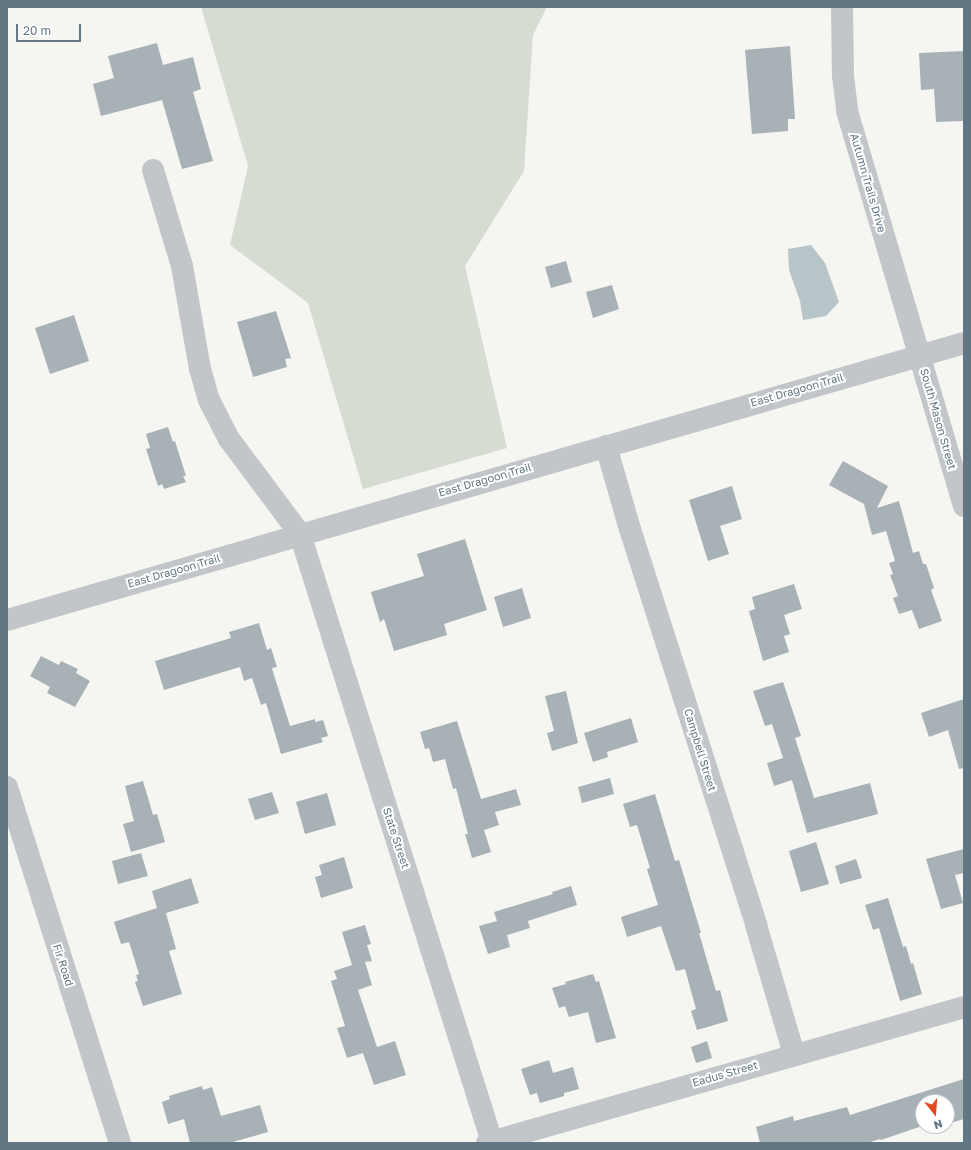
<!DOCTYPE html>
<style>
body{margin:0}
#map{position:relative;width:971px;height:1150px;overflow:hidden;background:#f5f5f1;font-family:"Golos Text",sans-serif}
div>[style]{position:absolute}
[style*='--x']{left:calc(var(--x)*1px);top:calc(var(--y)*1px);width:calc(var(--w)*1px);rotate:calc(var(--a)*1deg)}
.green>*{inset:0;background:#d6dcd2}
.water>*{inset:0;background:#b7c5c8}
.building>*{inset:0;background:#a8b1b6}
.minor>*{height:22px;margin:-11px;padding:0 11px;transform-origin:11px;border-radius:11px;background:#c2c6c9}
span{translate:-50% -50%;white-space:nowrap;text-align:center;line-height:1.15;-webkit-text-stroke:4px #fff;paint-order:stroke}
.street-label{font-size:11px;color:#637683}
.frame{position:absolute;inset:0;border:8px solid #637683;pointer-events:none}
.north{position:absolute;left:915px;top:1094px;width:40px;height:40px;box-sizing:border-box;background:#fff;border:1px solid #c1c8cd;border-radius:50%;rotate:163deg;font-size:11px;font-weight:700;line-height:16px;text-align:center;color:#637683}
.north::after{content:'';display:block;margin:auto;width:14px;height:18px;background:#e64920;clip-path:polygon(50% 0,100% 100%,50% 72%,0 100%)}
.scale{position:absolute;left:16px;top:24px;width:65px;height:18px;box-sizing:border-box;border:2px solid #637683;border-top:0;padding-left:5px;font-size:12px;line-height:14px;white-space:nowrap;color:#637683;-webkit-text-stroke:3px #fff;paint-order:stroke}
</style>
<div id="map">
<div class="green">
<i style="clip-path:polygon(201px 7px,547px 7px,533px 35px,524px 171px,465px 266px,507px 448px,363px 489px,308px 303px,230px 245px,248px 166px)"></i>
</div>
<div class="water">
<i style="clip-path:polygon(811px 245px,825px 263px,839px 302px,826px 316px,803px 320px,800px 301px,789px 270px,788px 249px)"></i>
</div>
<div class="building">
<i style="clip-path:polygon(157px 43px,163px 65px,193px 57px,201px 89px,193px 92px,213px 161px,182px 169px,162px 100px,101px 116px,93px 84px,114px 78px,108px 56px)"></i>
<i style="clip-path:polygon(790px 46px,795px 119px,788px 119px,788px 131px,752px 134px,745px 50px)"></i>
<i style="clip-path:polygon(964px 51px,964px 121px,936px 122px,934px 89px,921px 90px,919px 53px)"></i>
<i style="clip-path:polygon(566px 261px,572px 282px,551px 288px,545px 267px)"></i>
<i style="clip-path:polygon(612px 285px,619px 309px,593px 318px,586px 292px)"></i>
<i style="clip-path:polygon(276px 311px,291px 358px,285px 359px,287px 367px,253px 377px,237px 322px)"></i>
<i style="clip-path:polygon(74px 315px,89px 361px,50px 374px,35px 328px)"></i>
<i style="clip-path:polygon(168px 427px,173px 442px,175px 441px,186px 476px,183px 476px,186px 482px,164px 489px,162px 484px,158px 486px,146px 449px,150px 448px,146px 434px)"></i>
<i style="clip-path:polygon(843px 461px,888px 486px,877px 508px,899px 501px,913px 553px,919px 551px,923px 564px,926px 564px,934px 588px,931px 590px,942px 621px,919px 629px,912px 610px,899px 614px,893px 598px,898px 596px,890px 575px,893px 574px,889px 563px,895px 561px,886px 531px,872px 535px,864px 504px,829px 485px)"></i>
<i style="clip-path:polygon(732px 486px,742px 519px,720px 526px,729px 554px,708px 561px,689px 500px)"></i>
<i style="clip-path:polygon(465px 539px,487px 610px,444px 624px,447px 635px,394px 651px,384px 619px,380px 622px,371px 592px,424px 576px,417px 554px)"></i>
<i style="clip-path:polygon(794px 584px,802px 609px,784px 615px,790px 634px,784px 636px,789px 652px,763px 661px,749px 611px,755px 609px,752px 597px)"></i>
<i style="clip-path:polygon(522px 588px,531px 618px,503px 627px,494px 597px)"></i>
<i style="clip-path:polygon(259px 623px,267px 650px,271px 648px,277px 667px,272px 668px,273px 672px,290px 726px,315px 719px,315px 722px,323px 720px,328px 736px,321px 738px,323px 742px,281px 754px,266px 703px,261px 705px,252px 678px,244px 681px,240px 667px,164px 690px,155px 661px,231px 638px,229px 632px)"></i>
<i style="clip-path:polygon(41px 656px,59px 665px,61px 661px,78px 669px,76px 673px,90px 681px,75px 707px,47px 693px,50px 687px,30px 676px)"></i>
<i style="clip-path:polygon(783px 682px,801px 736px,795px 738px,814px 798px,870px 783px,878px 814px,807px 833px,792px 780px,774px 786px,767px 763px,783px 758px,772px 724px,765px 726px,753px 691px)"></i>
<i style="clip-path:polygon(566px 691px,578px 743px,552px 751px,547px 733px,554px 731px,545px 696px)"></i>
<i style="clip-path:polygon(964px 699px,964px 768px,959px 769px,948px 730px,929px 737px,921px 713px)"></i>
<i style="clip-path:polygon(631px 718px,638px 742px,607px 752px,608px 757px,593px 762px,584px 733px)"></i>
<i style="clip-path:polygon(457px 721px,481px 799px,516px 789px,521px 805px,495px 812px,499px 825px,484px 830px,491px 852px,472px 858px,465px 834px,468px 834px,456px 788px,453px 789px,445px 759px,433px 762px,429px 748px,425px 749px,420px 732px)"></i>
<i style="clip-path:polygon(610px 778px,614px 794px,582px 803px,578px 787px)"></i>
<i style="clip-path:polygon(143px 781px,153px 815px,157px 814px,165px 842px,131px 852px,123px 824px,134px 821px,125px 786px)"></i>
<i style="clip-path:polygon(272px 792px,279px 813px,255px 820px,248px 799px)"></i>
<i style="clip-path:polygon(327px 793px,336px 825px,305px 834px,296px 802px)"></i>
<i style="clip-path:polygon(655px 794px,675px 861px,679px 860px,701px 933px,699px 933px,716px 991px,720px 990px,728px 1021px,697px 1030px,691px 1011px,696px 1009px,685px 969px,676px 971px,661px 926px,627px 937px,621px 917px,658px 905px,647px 869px,650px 868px,637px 825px,630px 827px,623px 804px)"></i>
<i style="clip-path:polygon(816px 842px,829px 884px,801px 892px,789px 851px)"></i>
<i style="clip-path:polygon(964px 849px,964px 873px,955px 875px,963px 903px,941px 909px,926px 859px)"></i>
<i style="clip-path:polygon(141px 853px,148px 876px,118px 884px,112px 861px)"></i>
<i style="clip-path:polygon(344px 857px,353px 888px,321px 898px,315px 877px,322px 875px,319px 865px)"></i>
<i style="clip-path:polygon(856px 859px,862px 878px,840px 884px,835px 866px)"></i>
<i style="clip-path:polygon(191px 878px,199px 903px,166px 913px,176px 949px,169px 951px,182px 994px,143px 1006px,135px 982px,138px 981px,136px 975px,139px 974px,129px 942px,121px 944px,114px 922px,157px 908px,152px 891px)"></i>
<i style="clip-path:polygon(571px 886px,577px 905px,528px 921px,530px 928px,507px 935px,510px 947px,488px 954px,479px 926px,497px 921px,494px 912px,553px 894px,552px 892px)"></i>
<i style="clip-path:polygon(888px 898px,903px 947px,906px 946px,911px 964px,913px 963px,922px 994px,900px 1001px,879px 928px,873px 930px,865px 905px)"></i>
<i style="clip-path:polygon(365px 925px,371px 944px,367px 945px,372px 961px,365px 962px,372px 985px,358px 990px,377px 1047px,395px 1041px,406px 1075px,374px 1085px,363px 1053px,347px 1058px,337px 1028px,345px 1026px,331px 981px,337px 979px,334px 971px,352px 965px,342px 932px)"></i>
<i style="clip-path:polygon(593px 974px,596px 982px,599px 981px,616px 1038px,596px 1043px,588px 1012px,569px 1017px,565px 1006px,559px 1008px,552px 988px,566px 984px,565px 982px)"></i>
<i style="clip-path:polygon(707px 1041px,712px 1058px,696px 1063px,691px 1047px)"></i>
<i style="clip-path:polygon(549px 1060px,553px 1073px,573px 1067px,579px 1089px,564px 1093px,564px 1096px,540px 1103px,537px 1093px,530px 1095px,521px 1069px)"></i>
<i style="clip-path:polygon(964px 1079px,964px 1119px,947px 1124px,947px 1102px,923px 1102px,923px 1126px,939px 1126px,923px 1130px,922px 1126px,881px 1140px,880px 1139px,867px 1143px,760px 1143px,756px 1127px,793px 1116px,794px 1121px,847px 1107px,850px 1115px)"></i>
<i style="clip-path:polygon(202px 1086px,203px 1090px,212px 1087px,221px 1116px,260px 1105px,268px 1132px,229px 1143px,190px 1143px,184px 1119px,168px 1124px,162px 1102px,170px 1099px,169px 1096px)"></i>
</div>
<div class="minor">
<i style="--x:842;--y:7;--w:69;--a:89.2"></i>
<i style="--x:843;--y:76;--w:35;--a:83"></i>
<i style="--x:847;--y:111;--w:412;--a:73.5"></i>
<i style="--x:153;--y:170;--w:100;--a:73.2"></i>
<i style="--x:182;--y:266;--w:105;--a:80.1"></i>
<i style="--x:200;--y:369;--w:32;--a:74"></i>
<i style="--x:209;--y:400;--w:44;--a:62.9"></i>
<i style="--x:229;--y:439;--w:119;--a:53.2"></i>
<i style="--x:300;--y:534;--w:638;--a:72.47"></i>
<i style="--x:606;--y:446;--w:86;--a:73.9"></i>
<i style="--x:630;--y:529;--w:416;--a:72.3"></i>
<i style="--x:756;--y:925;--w:134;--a:73.6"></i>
<i style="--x:7;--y:620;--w:996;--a:-16.14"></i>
<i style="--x:7;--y:787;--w:374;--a:72.4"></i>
<i style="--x:487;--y:1143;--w:496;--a:-15.9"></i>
</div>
<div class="street-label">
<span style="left:868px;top:183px;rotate:74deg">Autumn Trails Drive</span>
<span style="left:797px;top:390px;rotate:-16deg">East Dragoon Trail</span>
<span style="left:938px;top:419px;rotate:74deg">South Mason Street</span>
<span style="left:485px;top:480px;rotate:-16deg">East Dragoon Trail</span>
<span style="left:174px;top:571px;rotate:-16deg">East Dragoon Trail</span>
<span style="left:700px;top:750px;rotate:73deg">Campbell Street</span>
<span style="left:396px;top:838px;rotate:72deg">State Street</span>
<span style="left:63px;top:965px;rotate:72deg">Fir Road</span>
<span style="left:725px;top:1074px;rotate:-16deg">Eadus Street</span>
</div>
<div class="frame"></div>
<div class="north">N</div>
<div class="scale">20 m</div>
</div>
